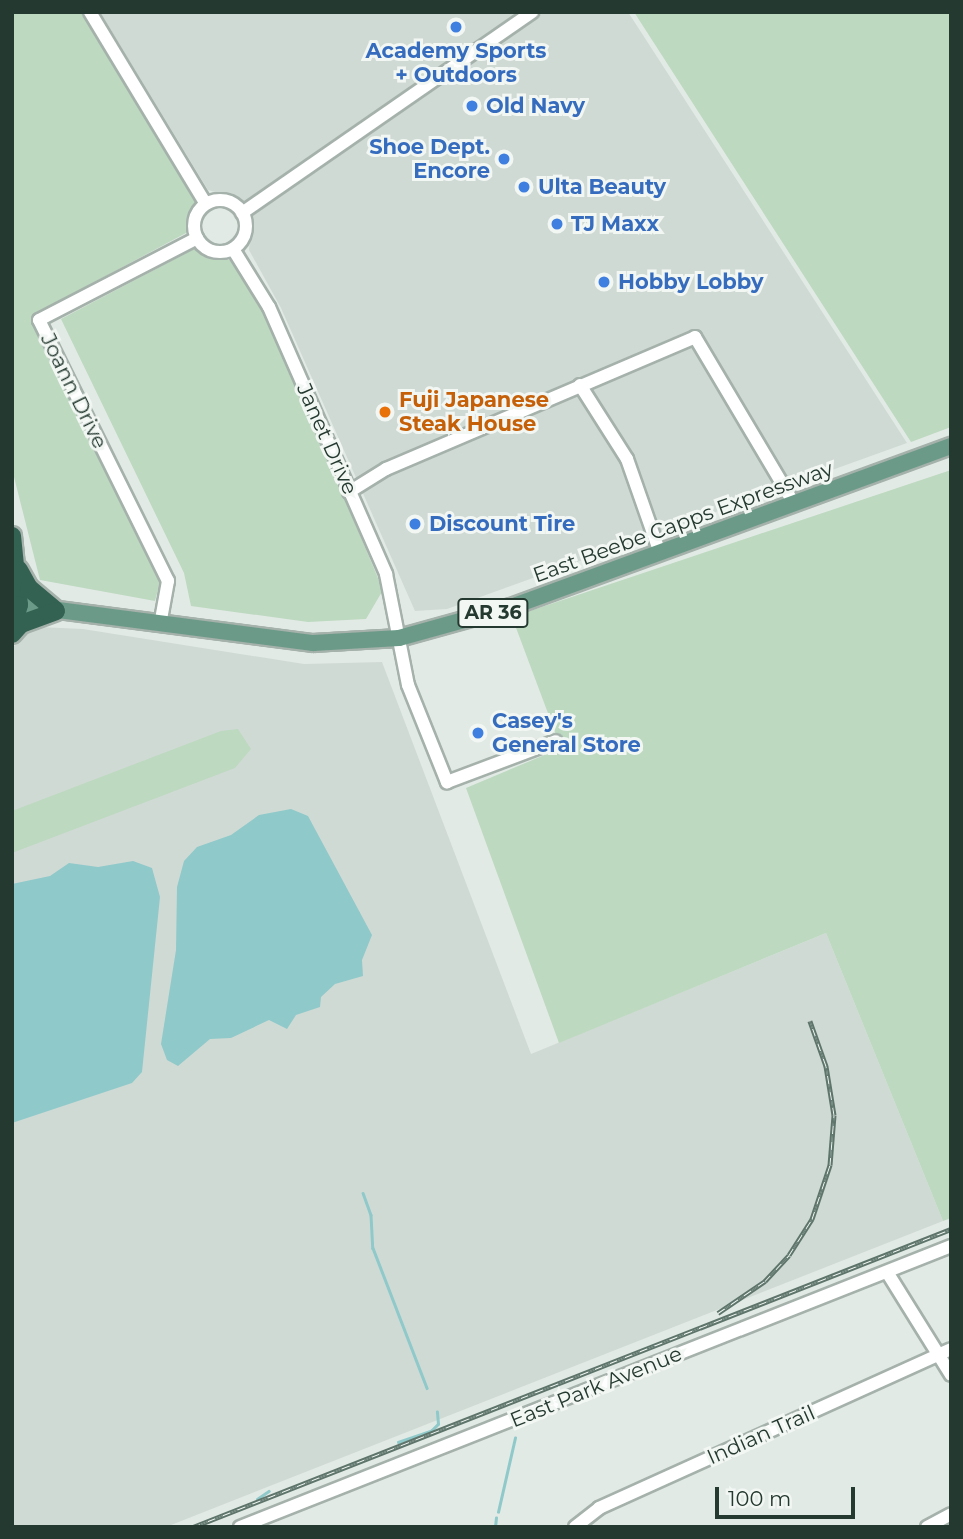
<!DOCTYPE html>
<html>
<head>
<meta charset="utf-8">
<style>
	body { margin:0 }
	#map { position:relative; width:963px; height:1539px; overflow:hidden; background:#e2eae5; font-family:Montserrat,sans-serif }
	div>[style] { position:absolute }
	.built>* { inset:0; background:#d0dad4 }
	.green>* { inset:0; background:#bdd9c0 }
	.water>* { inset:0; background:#8fc9ca }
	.stream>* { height:2.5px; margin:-1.25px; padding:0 1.25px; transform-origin:1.25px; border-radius:1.25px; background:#8fc9ca }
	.roads { filter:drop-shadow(2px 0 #a5b1ab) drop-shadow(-2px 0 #a5b1ab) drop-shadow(0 2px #a5b1ab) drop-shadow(0 -2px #a5b1ab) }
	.minor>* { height:12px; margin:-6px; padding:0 6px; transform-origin:6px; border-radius:6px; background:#fff }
	.minor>.ring { margin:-6px; padding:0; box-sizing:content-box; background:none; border:12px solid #fff; border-radius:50% }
	.major>* { height:16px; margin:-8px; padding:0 8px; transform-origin:8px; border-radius:8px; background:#6b9b88 }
	.highway>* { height:18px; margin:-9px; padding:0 9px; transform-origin:9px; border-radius:9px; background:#336252 }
	.rail>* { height:5px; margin-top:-2.5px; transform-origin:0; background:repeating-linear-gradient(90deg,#f2f7f4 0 8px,#5e756c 0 16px); box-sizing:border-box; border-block:2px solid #5e756c }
	.dots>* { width:19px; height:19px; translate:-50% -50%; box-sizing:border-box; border:4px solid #f2f7f4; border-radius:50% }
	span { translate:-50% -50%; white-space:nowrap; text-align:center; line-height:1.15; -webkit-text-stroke:6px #f2f7f4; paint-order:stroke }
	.shield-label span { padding:2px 5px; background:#f2f7f4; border:2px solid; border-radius:5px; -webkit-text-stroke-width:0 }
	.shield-label { font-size:19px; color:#243930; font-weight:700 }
	.shop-label { font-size:21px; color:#366cbe; font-weight:700 }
	.left { translate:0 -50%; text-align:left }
	.right { translate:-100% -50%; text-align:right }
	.street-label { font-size:21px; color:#243930 }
	.food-label { font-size:21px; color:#c56008; font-weight:700 }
	.frame { position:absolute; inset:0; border:14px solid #243930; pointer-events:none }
	.scale { position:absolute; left:715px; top:1487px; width:140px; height:32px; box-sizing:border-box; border:4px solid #243930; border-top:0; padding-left:9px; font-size:21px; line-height:24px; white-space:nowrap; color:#243930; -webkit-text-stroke:5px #f2f7f4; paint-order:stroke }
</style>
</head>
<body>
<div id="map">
	<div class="built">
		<i style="clip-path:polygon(100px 12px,628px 12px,907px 443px,447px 609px,415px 611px,281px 308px,249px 250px,251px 223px,245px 208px,234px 197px,208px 190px)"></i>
		<i style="clip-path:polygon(39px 627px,83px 629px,304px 664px,382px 662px,531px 1054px,826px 933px,943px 1221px,166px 1527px,12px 1527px,12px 650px,19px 637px)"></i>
	</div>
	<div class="green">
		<i style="clip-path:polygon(12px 12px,83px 12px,198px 203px,186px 233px,31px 316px,161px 578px,155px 601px,40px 580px,12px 469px)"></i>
		<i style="clip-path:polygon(634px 12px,951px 12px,951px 427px,911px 442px)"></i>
		<i style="clip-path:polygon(194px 249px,236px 262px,266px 311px,383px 590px,366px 619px,308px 622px,191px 606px,184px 573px,61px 319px)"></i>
		<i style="clip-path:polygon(951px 470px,951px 1218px,943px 1221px,826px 933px,559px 1043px,466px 788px,561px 748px,512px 617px)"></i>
		<i style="clip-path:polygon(238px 729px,251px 749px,235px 768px,12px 853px,12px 811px,221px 731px)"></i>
	</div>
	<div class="water">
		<i style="clip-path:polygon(291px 809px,308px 816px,372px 935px,362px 960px,363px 976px,335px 984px,321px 997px,320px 1007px,296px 1015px,287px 1029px,269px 1020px,231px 1038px,210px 1039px,178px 1066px,167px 1060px,161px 1044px,176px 950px,177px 887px,184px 861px,197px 847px,231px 835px,259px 815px)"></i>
		<i style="clip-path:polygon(133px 861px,152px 868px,160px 897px,142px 1072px,132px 1083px,12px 1123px,12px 884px,50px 876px,69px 863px,98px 867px)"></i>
	</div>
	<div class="stream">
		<i style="left:363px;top:1193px;width:23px;rotate:70deg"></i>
		<i style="left:371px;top:1215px;width:33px;rotate:87deg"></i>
		<i style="left:373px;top:1248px;width:150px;rotate:68.9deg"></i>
		<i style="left:398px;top:1442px;width:36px;rotate:-19deg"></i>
		<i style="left:432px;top:1430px;width:8px;rotate:-45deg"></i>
		<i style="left:438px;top:1424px;width:12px;rotate:-95deg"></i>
		<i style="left:257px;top:1499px;width:14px;rotate:-34deg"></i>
		<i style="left:498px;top:1512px;width:76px;rotate:-77.1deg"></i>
		<i style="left:495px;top:1527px;width:9px;rotate:-84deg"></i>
	</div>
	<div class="roads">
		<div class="minor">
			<i style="left:90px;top:12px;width:224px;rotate:58.9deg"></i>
			<i class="ring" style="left:194px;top:200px;width:40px;height:40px"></i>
			<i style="left:242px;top:213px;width:353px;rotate:-34.7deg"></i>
			<i style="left:233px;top:249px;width:68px;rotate:58.2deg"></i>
			<i style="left:269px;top:307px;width:292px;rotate:66.3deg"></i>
			<i style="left:386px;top:574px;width:113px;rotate:78.8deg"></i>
			<i style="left:408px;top:685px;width:105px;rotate:68.1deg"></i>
			<i style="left:447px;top:782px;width:116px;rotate:-20.6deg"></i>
			<i style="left:580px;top:385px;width:88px;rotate:57.6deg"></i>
			<i style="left:627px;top:459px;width:100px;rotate:70.7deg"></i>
			<i style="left:349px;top:492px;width:44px;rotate:-31.9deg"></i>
			<i style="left:386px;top:469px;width:336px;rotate:-23.1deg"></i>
			<i style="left:695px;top:337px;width:194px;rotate:59.3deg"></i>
			<i style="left:160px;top:625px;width:45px;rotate:-79.7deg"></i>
			<i style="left:168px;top:581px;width:291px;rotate:-116.3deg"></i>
			<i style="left:39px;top:320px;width:178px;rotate:-27.4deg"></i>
			<i style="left:887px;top:1272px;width:121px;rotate:58.1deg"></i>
			<i style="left:240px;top:1527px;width:765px;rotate:-21.56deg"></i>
			<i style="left:575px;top:1527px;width:31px;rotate:-38deg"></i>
			<i style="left:599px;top:1508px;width:386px;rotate:-24.3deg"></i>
			<i style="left:927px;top:1527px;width:27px;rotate:-28deg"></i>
		</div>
		<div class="major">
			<i style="left:12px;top:604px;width:304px;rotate:7.4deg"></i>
			<i style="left:313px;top:643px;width:86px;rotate:-3.3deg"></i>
			<i style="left:399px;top:638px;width:116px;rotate:-15.5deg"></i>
			<i style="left:511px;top:607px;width:469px;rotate:-20.1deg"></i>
		</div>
		<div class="highway">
			<i style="left:12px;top:536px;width:69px;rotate:84.2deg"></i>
			<i style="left:19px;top:605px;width:24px;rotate:107deg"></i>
			<i style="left:19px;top:570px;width:21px;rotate:61deg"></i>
			<i style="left:29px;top:588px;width:35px;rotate:40deg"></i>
			<i style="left:12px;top:634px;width:13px;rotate:-48deg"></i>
			<i style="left:21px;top:624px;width:37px;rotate:-20deg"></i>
		</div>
	</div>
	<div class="rail">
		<i style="left:718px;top:1313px;width:57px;rotate:-34.2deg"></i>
		<i style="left:765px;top:1281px;width:35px;rotate:-47deg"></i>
		<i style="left:789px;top:1255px;width:43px;rotate:-57.4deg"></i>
		<i style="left:812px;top:1219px;width:57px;rotate:-71.6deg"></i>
		<i style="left:830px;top:1165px;width:50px;rotate:-85.4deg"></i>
		<i style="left:834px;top:1115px;width:50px;rotate:-99.3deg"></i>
		<i style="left:826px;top:1066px;width:48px;rotate:-109.6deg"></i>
		<i style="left:193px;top:1527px;width:814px;rotate:-21.46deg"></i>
	</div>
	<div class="dots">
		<i style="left:456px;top:27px;background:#3f7fe0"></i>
		<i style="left:472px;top:106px;background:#3f7fe0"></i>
		<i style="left:504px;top:159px;background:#3f7fe0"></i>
		<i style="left:524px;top:187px;background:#3f7fe0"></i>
		<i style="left:557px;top:224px;background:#3f7fe0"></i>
		<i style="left:604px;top:282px;background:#3f7fe0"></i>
		<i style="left:385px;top:412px;background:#e8710a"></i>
		<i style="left:415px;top:524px;background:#3f7fe0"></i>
		<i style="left:478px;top:733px;background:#3f7fe0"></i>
	</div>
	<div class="shield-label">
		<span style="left:493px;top:613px">AR 36</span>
	</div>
	<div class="shop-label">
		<span style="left:456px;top:63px">Academy Sports<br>+ Outdoors</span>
		<span class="left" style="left:486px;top:106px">Old Navy</span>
		<span class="right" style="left:490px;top:159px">Shoe Dept.<br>Encore</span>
		<span class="left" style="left:538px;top:187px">Ulta Beauty</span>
		<span class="left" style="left:571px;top:224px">TJ Maxx</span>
		<span class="left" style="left:618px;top:282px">Hobby Lobby</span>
		<span class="left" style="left:429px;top:524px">Discount Tire</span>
		<span class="left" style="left:492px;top:733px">Casey's<br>General Store</span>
	</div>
	<div class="street-label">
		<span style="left:74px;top:391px;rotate:64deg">Joann Drive</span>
		<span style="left:327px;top:439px;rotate:66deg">Janet Drive</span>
		<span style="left:683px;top:522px;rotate:-20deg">East Beebe Capps Expressway</span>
		<span style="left:596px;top:1387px;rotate:-22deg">East Park Avenue</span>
		<span style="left:761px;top:1435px;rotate:-24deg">Indian Trail</span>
	</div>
	<div class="food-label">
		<span class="left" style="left:399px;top:412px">Fuji Japanese<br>Steak House</span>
	</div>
	<div class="frame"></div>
	<div class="scale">100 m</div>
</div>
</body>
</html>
